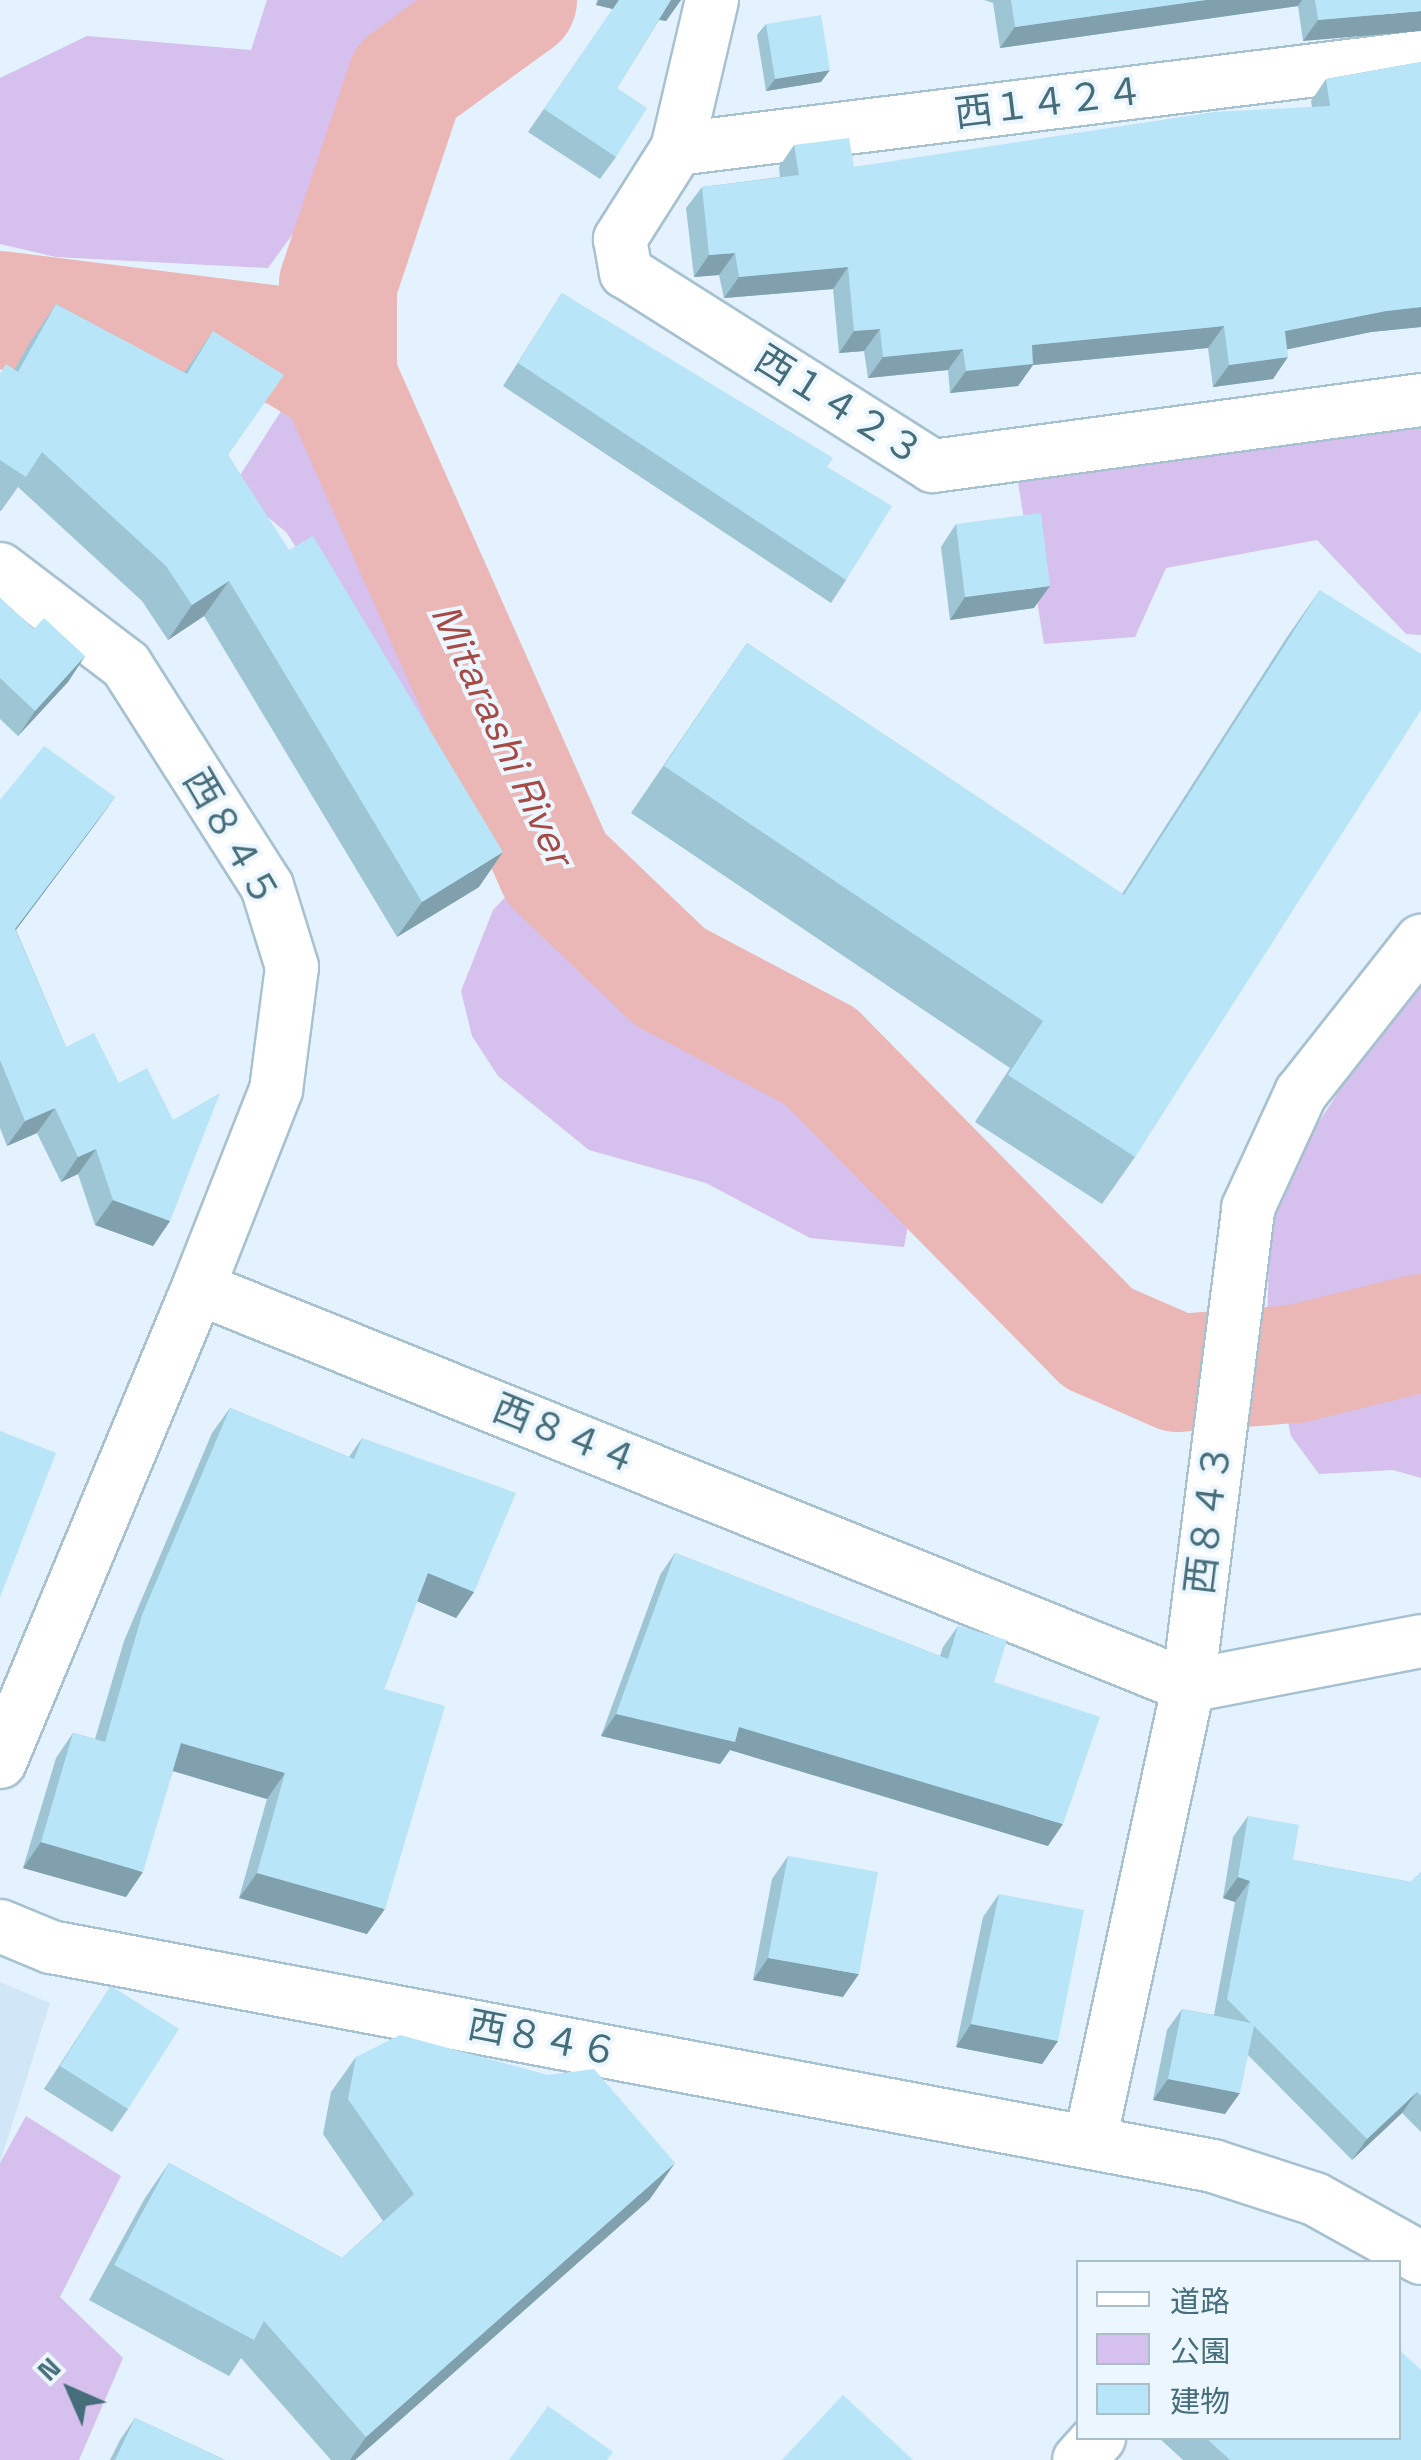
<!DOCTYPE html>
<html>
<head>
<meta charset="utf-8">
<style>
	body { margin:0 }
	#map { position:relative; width:1421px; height:2460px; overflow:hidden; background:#e4f1fe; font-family:"Space Grotesk","Noto Sans JP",sans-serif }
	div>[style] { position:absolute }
	.residential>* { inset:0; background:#d1e7f7 }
	.green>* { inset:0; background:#d6c0ee }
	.river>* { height:118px; margin:-59px; padding:0 59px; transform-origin:59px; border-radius:59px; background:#eab7b6 }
	.roads { filter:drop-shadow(2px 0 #a6c1cf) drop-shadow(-2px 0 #a6c1cf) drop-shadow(0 2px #a6c1cf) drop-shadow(0 -2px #a6c1cf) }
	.minor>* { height:52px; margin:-26px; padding:0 26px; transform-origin:26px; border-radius:26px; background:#fff }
	.wall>* { inset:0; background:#9ec5d4 }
	.shaded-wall>* { inset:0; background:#81a0ad }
	.building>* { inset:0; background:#b8e5f7 }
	span { translate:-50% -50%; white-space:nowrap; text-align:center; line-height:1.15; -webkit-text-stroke:8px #ecf6ff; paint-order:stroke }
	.street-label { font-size:38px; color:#466d7a }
	.water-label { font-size:40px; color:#a64a45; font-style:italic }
	.legend { position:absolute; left:1076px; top:2260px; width:325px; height:180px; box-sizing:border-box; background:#ecf6ff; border:2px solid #aabfca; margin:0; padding:12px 18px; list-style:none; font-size:30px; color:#466d7a }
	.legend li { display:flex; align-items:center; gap:20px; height:50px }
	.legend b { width:50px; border:2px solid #aabfca }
	.north { position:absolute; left:20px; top:2340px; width:100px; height:100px; -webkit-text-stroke:8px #ecf6ff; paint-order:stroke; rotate:315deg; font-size:28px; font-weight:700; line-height:40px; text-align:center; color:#466d7a }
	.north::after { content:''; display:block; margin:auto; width:35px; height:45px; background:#466d7a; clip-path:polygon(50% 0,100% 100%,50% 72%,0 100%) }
</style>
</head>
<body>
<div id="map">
	<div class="residential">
		<i style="clip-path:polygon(0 1982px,50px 2003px,0 2163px)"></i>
	</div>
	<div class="green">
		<i style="clip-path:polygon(267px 0,463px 0,268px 268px,56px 257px,0 244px,0 78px,87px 36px,251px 50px)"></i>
		<i style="clip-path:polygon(300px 381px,348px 433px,565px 928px,679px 1025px,843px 1118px,912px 1203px,904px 1247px,810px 1238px,706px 1183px,589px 1150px,498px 1076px,472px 1036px,461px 991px,493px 910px,515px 887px,286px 532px,232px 488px)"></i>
		<i style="clip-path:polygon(1421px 423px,1421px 635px,1406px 634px,1317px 540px,1166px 568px,1135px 637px,1044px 644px,1018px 482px)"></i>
		<i style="clip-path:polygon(1421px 967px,1421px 1478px,1393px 1470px,1319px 1474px,1291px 1436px,1267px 1323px,1270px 1226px,1291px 1164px)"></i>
		<i style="clip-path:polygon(26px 2116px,121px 2176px,60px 2297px,123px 2358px,79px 2460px,0 2460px,0 2163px)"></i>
	</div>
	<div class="river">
		<i style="left:518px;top:0;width:138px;rotate:144.1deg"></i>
		<i style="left:406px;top:81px;width:214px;rotate:108.5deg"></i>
		<i style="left:338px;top:284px;width:93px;rotate:90deg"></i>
		<i style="left:338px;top:377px;width:537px;rotate:66.06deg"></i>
		<i style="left:556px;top:868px;width:158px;rotate:43.7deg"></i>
		<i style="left:670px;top:977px;width:170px;rotate:27.8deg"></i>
		<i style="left:820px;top:1056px;width:396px;rotate:45.4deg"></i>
		<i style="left:1098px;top:1338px;width:87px;rotate:23.6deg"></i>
		<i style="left:1178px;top:1373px;width:117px;rotate:-4.4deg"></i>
		<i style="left:1295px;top:1364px;width:130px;rotate:-13.8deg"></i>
		<i style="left:0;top:310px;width:288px;rotate:7.2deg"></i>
		<i style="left:286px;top:346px;width:61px;rotate:30.8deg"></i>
	</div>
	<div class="roads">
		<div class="minor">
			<i style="left:712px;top:0;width:153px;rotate:103.2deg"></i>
			<i style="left:677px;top:149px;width:107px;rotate:122.3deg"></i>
			<i style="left:620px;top:239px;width:34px;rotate:80deg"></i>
			<i style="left:626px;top:272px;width:363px;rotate:32.3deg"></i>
			<i style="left:933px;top:466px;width:492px;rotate:-7.7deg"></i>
			<i style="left:677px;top:149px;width:750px;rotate:-7.05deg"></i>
			<i style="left:0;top:569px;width:158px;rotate:37.3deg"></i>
			<i style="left:126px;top:665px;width:262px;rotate:57.5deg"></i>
			<i style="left:267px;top:886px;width:85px;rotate:72.8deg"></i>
			<i style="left:292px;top:967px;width:124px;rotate:97.4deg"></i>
			<i style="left:276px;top:1090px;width:213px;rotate:111.5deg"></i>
			<i style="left:0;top:1762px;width:514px;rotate:-67.33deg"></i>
			<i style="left:198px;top:1288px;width:1067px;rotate:21.9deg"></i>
			<i style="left:1188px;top:1686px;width:237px;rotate:-10.9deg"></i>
			<i style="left:0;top:1926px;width:55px;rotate:22.4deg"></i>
			<i style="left:51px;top:1947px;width:1182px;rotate:10.67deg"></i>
			<i style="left:1213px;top:2166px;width:107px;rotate:17.9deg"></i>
			<i style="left:1315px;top:2199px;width:121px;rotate:29.1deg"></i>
			<i style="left:1090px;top:2141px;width:465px;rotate:-77.8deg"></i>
			<i style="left:1188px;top:1686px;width:482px;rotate:-82.8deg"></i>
			<i style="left:1248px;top:1208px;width:127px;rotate:-65.3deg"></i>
			<i style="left:1301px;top:1093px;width:194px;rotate:-51.7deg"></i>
			<i style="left:1079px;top:2460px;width:30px;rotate:-48deg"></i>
		</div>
	</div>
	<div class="wall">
		<i style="clip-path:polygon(597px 0,681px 0,666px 21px,659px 20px,617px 88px,616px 157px,600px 179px,528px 132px,613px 9px,596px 5px)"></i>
		<i style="clip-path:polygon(984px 0,1421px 0,1303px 41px,1298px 6px,1000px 48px,993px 3px)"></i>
		<i style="clip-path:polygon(766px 24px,821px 82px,766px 91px,757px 35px)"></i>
		<i style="clip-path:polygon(1421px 62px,1421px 327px,1371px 332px,1287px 349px,1273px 379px,1213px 387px,1208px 348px,1033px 365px,1018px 386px,950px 393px,948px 370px,868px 378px,864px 351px,839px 353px,833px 289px,724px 298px,719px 275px,694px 277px,686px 208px,702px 187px,780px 177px,779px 167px,794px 145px,854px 167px,1312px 107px,1311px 101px,1326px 79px)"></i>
		<i style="clip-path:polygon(562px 293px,827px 467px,846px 580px,831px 603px,503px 386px)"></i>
		<i style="clip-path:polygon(56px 304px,184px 373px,213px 331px,228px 455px,479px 887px,397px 937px,204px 616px,168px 640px,142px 601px,18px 487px,1px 511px,0 511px,0 374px,14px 370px,32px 339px)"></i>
		<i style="clip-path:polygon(956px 524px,1034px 608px,950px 620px,941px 547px)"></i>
		<i style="clip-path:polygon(1320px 590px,1135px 1157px,1102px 1204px,975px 1122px,1010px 1068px,631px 813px,747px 643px,1122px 894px,1287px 637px)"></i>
		<i style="clip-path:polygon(0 598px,34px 629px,85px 656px,68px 682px,18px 736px,0 719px)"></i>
		<i style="clip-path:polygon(115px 797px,16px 930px,66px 1047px,170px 1221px,153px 1246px,95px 1225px,78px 1174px,61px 1182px,37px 1133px,7px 1146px,0 1128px,0 800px)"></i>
		<i style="clip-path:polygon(230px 1408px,349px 1457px,362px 1438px,474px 1592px,456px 1618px,417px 1601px,384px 1689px,367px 1934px,239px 1898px,267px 1799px,173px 1771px,126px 1897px,23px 1868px,56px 1758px,73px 1733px,95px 1739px,124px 1641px,212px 1433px)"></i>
		<i style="clip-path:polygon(675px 1553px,940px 1656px,943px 1647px,958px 1626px,1048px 1846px,730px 1750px,720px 1764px,601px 1736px,660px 1575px)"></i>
		<i style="clip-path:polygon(1248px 1816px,1293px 1860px,1411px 1882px,1421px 1872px,1421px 2132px,1402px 2113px,1352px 2160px,1248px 2055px,1225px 2114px,1153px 2100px,1167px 2030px,1182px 2009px,1214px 2015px,1235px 1902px,1223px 1898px,1233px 1837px)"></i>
		<i style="clip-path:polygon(788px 1856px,843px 1997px,753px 1980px,772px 1879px)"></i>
		<i style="clip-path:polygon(999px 1894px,1058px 2041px,1042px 2064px,956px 2047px,983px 1917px)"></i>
		<i style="clip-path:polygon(111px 1986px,128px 2109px,112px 2132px,44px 2089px)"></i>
		<i style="clip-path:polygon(356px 2057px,650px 2199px,355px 2460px,331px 2460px,241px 2358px,229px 2376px,89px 2300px,145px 2198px,169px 2163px,342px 2258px,383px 2221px,323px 2134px,331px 2092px)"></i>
		<i style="clip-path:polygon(135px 2418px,225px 2460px,110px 2460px,120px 2440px)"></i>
		<i style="clip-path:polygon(1159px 2438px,1398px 2438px,1421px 2460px,1183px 2460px)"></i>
	</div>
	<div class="shaded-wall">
		<i style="clip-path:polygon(599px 0,619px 0,613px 9px,596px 5px)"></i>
		<i style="clip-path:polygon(671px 0,681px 0,666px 21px,657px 19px)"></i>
		<i style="clip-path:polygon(1206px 0,1302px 0,1298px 6px,1000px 48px,1015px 27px)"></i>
		<i style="clip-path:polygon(1421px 11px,1421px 31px,1303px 41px,1318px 20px)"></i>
		<i style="clip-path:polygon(830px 70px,821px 82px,766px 91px,775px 79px)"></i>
		<i style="clip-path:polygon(735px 253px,719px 275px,694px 277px,709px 255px)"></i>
		<i style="clip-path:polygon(848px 267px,833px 289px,724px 298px,739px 277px)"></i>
		<i style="clip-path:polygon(1421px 307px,1421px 327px,1371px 332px,1270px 353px,1285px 331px,1386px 311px)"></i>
		<i style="clip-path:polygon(1224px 326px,1208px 348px,1033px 365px,1018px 386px,950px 393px,966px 371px,1032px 345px)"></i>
		<i style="clip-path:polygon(880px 329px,864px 351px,839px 353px,854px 331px)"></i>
		<i style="clip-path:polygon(963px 349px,948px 370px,868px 378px,883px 357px)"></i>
		<i style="clip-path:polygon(1288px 357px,1273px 379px,1213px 387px,1229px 365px)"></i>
		<i style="clip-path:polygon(229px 581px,204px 616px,168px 640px,192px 605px)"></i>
		<i style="clip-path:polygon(1050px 586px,1034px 608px,950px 620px,965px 597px)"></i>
		<i style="clip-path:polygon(85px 656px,68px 682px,18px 736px,35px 711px)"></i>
		<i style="clip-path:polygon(115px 797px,97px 822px,0 951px,15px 929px)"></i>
		<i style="clip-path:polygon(503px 852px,479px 887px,397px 937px,422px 902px)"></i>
		<i style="clip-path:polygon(55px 1108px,37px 1133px,7px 1146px,25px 1121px)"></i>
		<i style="clip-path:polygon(96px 1149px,78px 1174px,61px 1182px,78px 1157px)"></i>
		<i style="clip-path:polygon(113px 1200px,170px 1221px,153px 1246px,95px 1225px)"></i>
		<i style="clip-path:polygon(428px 1573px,474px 1592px,456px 1618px,410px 1598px)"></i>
		<i style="clip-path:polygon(616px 1714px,739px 1727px,1063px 1824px,1048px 1846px,730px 1750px,720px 1764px,601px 1736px)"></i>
		<i style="clip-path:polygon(181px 1743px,285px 1773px,267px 1799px,163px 1768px)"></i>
		<i style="clip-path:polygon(41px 1842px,143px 1872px,126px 1897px,23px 1868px)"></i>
		<i style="clip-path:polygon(257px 1873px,385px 1909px,367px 1934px,239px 1898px)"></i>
		<i style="clip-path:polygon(1238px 1877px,1250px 1881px,1235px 1902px,1223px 1898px)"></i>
		<i style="clip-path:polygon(768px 1958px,859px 1974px,843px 1997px,753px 1980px)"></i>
		<i style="clip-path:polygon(971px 2024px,1058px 2041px,1042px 2064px,956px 2047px)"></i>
		<i style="clip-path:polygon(1168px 2079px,1240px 2093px,1225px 2114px,1153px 2100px)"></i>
		<i style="clip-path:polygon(1417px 2092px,1402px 2113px,1352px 2160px,1367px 2139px)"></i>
		<i style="clip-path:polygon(675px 2163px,650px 2199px,355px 2460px,350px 2460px,366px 2437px)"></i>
	</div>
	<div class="building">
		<i style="clip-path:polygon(619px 0,671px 0,617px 88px,647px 108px,616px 157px,544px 109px)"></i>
		<i style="clip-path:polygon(1011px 0,1206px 0,1015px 27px)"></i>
		<i style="clip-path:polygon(1315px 0,1421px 0,1421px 11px,1318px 20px)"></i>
		<i style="clip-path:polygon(821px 15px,830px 70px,775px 79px,766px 24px)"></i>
		<i style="clip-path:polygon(1421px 62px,1421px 307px,1386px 311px,1285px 331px,1288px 357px,1229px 365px,1224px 326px,1032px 345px,1033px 364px,966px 371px,963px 349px,883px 357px,880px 329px,854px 331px,848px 267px,739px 277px,735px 253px,709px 255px,702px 187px,799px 175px,794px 145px,849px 138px,854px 167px,1214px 112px,1330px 106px,1326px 79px)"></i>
		<i style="clip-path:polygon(562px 293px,833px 458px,827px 467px,892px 506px,846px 580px,518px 363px)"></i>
		<i style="clip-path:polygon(56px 304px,187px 374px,213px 331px,284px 375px,228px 455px,289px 550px,313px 536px,503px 852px,422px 902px,229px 581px,192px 605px,166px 566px,42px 452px,26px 477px,0 460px,0 374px,6px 364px,18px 372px)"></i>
		<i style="clip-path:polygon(1041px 513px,1050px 586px,965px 597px,956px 524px)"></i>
		<i style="clip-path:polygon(1320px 590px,1421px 654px,1421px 710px,1135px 1157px,1008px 1075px,1043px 1021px,664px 766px,747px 643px,1124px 895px)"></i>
		<i style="clip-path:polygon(0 598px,34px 629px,44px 618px,85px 656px,35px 711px,0 678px)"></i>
		<i style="clip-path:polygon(44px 746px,115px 797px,15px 929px,66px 1047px,94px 1033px,119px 1083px,147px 1068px,173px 1120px,220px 1093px,170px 1221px,113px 1200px,96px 1149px,78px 1157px,55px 1108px,25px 1121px,0 1060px,0 800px)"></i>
		<i style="clip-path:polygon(230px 1408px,354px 1459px,362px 1438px,516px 1493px,474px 1592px,428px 1573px,384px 1689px,445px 1706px,385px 1909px,257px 1873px,285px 1773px,181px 1743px,143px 1872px,41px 1842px,73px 1733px,105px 1742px,142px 1615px)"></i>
		<i style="clip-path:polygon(0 1431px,56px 1453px,0 1597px)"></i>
		<i style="clip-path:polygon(675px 1553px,948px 1659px,958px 1626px,1007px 1640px,994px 1682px,1100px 1717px,1063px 1824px,739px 1727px,735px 1742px,616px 1714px)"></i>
		<i style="clip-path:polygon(1248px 1816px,1299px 1825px,1293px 1860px,1411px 1882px,1421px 1872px,1421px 2096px,1417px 2092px,1367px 2139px,1254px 2026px,1240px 2093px,1168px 2079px,1182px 2009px,1251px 2023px,1227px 1999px,1250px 1881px,1238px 1877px)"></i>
		<i style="clip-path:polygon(788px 1856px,878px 1872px,859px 1974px,768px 1958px)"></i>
		<i style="clip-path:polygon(999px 1894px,1084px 1910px,1058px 2041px,971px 2024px)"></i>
		<i style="clip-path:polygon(111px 1986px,179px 2029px,128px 2109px,60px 2066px)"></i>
		<i style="clip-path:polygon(400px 2035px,548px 2075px,594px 2069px,675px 2163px,366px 2437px,264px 2321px,254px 2340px,114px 2265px,169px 2163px,342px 2258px,414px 2194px,348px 2099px,356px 2057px)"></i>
		<i style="clip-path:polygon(1398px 2349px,1421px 2370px,1421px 2460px,1230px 2460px,1206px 2438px,1398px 2438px)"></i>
		<i style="clip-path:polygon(843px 2395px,913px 2460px,782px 2460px)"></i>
		<i style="clip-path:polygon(548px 2406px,613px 2452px,607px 2460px,509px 2460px)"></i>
		<i style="clip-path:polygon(135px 2418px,225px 2460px,115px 2460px)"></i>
	</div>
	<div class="street-label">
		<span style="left:1049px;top:103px;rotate:-7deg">西１４２４</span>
		<span style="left:839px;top:406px;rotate:32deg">西１４２３</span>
		<span style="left:231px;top:838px;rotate:60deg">西８４５</span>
		<span style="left:565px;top:1435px;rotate:22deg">西８４４</span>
		<span style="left:1209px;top:1519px;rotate:-83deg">西８４３</span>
		<span style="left:543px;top:2039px;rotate:11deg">西８４６</span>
	</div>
	<div class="water-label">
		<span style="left:502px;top:735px;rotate:65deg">Mitarashi River</span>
	</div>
	<ul class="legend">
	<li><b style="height:12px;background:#fff"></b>道路</li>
	<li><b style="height:28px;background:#d6c0ee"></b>公園</li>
	<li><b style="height:28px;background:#b8e5f7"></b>建物</li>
	</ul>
	<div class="north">N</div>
</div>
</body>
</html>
